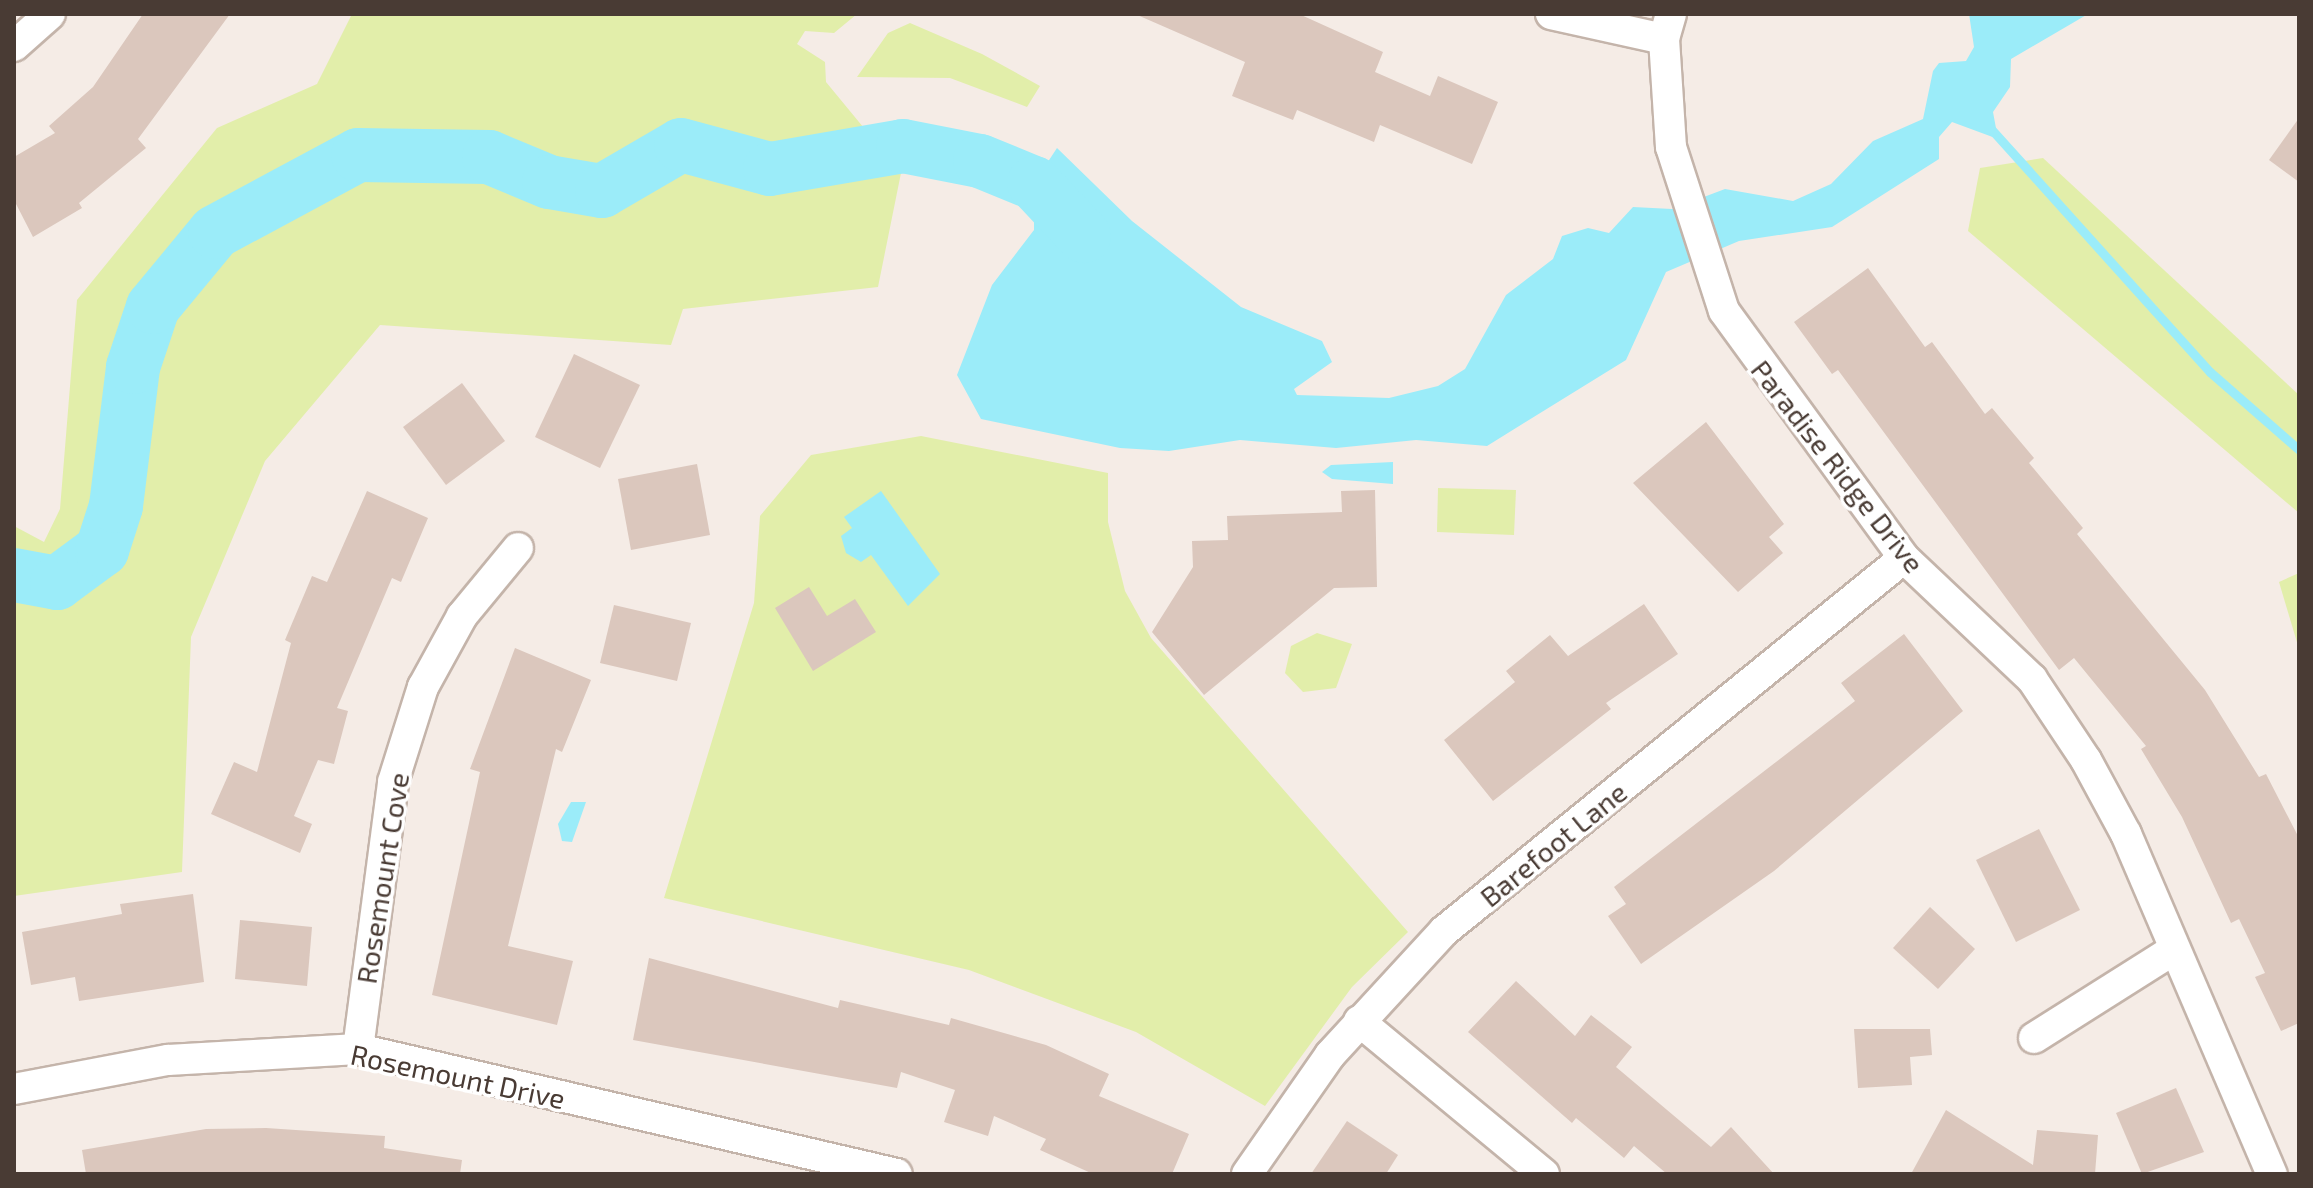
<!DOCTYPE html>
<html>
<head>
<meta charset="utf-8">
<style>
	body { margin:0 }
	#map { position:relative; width:2313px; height:1188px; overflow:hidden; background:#f5ece6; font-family:"Exo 2",sans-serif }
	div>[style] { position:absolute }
	.green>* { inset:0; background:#e2eeaa }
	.water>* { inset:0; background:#9becf9 }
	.stream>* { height:9px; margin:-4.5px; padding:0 4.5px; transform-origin:4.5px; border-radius:4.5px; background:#9becf9 }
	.river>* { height:54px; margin:-27px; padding:0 27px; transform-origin:27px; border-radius:27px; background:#9becf9 }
	.building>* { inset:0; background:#dbc7bd }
	.roads { filter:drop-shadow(2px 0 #c4b4aa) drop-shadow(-2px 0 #c4b4aa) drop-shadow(0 2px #c4b4aa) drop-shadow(0 -2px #c4b4aa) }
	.street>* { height:30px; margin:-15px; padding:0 15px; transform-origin:15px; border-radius:15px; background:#fff }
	span { translate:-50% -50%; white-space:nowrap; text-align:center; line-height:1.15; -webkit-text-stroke:7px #fff; paint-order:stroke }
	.street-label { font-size:28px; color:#493b34 }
	.frame { position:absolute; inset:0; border:16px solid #493b34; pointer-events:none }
</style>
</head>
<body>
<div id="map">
	<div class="green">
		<i style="clip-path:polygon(352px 14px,857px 14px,834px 33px,805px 31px,797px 44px,825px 62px,826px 82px,901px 173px,878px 287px,683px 309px,671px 345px,380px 325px,265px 461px,191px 637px,182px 872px,14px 896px,14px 526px,44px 542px,60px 509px,77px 300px,217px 128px,317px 84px)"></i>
		<i style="clip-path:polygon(910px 23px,982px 54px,1040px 86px,1027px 107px,950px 78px,857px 77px,888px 33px)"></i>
		<i style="clip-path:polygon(2043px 158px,2299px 395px,2299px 513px,1968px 231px,1980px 168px)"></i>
		<i style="clip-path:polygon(921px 436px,1108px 473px,1108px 522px,1125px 591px,1151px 638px,1408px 932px,1352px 987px,1265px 1106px,1136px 1032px,969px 970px,664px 898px,754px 603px,760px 516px,811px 455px)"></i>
		<i style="clip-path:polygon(1438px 488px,1516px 490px,1514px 535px,1437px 532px)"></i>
		<i style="clip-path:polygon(2299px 573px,2299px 649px,2279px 582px)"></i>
		<i style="clip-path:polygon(1317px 633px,1352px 644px,1336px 688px,1303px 692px,1285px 673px,1291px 646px)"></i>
	</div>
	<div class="water">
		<i style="clip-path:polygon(1969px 14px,2088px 14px,2011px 59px,2010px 87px,1993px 112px,1998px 139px,1952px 122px,1939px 137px,1939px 159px,1832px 227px,1739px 241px,1666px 272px,1626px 360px,1487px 446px,1416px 440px,1336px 448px,1240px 440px,1169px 451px,1120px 448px,981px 419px,957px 375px,992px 285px,1034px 230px,1034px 183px,1057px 148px,1132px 221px,1241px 307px,1322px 341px,1332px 362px,1294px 389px,1297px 395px,1389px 398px,1438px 386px,1465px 369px,1506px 295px,1553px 259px,1562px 236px,1588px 228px,1609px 233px,1633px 207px,1672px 209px,1725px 189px,1793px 201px,1831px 184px,1873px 141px,1923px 119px,1933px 71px,1939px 63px,1966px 61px,1974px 47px)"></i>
		<i style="clip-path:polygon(1393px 462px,1393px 484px,1332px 479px,1322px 472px,1331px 465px)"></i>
		<i style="clip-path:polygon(881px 491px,940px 574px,908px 606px,871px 555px,861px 562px,846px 553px,841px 536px,852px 528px,844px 517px)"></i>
		<i style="clip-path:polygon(571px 802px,586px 802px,572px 842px,562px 841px,558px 824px)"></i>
	</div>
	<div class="stream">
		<i style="left:1992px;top:130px;width:326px;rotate:48deg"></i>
		<i style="left:2210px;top:372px;width:118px;rotate:41.2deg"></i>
	</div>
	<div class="river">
		<i style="left:14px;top:575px;width:44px;rotate:10.5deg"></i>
		<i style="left:57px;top:583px;width:56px;rotate:-36.3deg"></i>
		<i style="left:102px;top:550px;width:46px;rotate:-72.3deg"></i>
		<i style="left:116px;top:506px;width:140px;rotate:-83deg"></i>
		<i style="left:133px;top:367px;width:63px;rotate:-71.6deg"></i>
		<i style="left:153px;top:307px;width:97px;rotate:-50.4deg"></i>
		<i style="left:215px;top:232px;width:162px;rotate:-28.3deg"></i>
		<i style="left:358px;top:155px;width:131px;rotate:0.9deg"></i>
		<i style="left:489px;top:157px;width:65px;rotate:22.6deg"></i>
		<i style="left:549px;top:182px;width:54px;rotate:9.6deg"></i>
		<i style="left:602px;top:191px;width:91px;rotate:-30.2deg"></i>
		<i style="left:681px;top:145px;width:92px;rotate:15.1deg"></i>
		<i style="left:770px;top:169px;width:135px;rotate:-9.8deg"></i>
		<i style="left:903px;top:146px;width:78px;rotate:11deg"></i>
		<i style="left:980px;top:161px;width:58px;rotate:22.2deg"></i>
		<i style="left:1034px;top:183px;width:73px;rotate:46.7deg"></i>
	</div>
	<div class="building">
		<i style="clip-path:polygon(143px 14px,230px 14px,138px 139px,146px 148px,79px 203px,82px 208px,33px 237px,14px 200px,14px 157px,55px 133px,49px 126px,93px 87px)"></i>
		<i style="clip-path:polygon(1135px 14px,1299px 14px,1383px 52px,1375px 72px,1430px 96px,1438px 76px,1498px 102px,1472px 164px,1380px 125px,1374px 142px,1297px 110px,1293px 120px,1232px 96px,1245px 62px)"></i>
		<i style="clip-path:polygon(2299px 118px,2299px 182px,2269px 160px)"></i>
		<i style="clip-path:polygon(1868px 268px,1925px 347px,1932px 342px,1985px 414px,1992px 408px,2034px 458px,2029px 463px,2083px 528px,2077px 534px,2205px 690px,2259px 777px,2266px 774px,2299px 838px,2299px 1023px,2281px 1031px,2255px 977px,2265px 973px,2239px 919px,2231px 923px,2182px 817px,2141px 749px,2146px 746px,2074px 658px,2059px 670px,1838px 370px,1832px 374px,1794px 322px)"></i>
		<i style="clip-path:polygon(574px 354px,640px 385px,600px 468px,535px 437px)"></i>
		<i style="clip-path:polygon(462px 383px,505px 441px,446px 485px,403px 427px)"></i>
		<i style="clip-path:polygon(1706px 422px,1784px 524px,1769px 537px,1783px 553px,1738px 592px,1633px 483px)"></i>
		<i style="clip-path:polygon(697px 464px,710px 535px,631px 550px,618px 479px)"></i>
		<i style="clip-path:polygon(1375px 490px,1377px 587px,1334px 588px,1204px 695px,1152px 632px,1193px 567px,1192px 541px,1228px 540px,1227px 516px,1342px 512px,1341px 491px)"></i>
		<i style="clip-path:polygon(367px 491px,428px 518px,401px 582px,392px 578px,337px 708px,348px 711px,334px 764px,318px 760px,294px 816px,312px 824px,300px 853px,211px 814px,234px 762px,257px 772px,291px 643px,285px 640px,312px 576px,327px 582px)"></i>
		<i style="clip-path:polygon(809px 587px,827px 616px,855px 599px,876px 632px,813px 671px,775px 608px)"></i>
		<i style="clip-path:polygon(1644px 604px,1678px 654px,1606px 703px,1611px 709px,1493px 801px,1444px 740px,1515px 682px,1506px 671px,1550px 635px,1568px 656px)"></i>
		<i style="clip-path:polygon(614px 605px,691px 623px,677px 681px,600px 663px)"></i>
		<i style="clip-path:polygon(1904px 634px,1963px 711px,1774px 871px,1641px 964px,1608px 916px,1626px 904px,1614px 887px,1855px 701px,1841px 683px)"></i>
		<i style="clip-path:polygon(515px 648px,591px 680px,562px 752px,556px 749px,508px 946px,573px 961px,557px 1025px,432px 995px,480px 772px,470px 769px)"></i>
		<i style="clip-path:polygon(2039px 829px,2080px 910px,2016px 942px,1976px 860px)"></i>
		<i style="clip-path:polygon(193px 894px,204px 982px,79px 1001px,75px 977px,31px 985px,22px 932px,122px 914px,120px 904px)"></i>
		<i style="clip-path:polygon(1930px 907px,1975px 949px,1938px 989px,1893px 948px)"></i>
		<i style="clip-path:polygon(240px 920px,312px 927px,307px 986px,235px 979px)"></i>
		<i style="clip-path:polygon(649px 958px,838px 1008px,840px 1000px,949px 1025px,951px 1018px,1046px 1045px,1109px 1074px,1099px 1096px,1189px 1134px,1172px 1174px,1093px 1174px,1040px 1150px,1046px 1139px,994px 1116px,988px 1136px,944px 1122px,955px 1090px,901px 1072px,897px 1088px,633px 1040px)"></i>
		<i style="clip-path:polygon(1516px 981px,1575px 1036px,1591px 1015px,1632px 1047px,1616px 1067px,1711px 1147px,1731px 1127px,1774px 1174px,1667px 1174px,1634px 1146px,1624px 1158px,1576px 1118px,1572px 1123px,1468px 1032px)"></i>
		<i style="clip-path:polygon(1854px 1029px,1930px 1029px,1932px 1055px,1910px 1057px,1912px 1085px,1858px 1088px)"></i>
		<i style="clip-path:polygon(2176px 1088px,2204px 1152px,2142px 1174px,2116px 1113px)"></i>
		<i style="clip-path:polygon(1946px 1110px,2033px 1165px,2037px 1130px,2098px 1135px,2095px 1174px,1911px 1174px)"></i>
		<i style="clip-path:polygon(1347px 1121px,1398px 1155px,1386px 1174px,1311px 1174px)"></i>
		<i style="clip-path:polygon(266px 1128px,385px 1136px,384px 1148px,462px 1160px,460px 1174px,86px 1174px,82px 1150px,206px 1129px)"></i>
	</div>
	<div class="roads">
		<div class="street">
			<i style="left:1551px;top:14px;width:116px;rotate:12.5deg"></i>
			<i style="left:1671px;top:14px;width:26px;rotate:106deg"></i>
			<i style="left:1664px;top:39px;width:108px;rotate:86.3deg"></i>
			<i style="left:1671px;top:147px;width:172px;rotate:72.1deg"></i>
			<i style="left:1724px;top:311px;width:306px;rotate:53.9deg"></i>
			<i style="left:1904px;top:558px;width:176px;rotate:43.4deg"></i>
			<i style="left:2032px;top:679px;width:97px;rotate:56.3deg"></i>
			<i style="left:2086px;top:760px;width:84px;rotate:61.6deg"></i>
			<i style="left:2126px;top:834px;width:370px;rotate:66.8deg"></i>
			<i style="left:14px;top:46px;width:48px;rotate:-41.6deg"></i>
			<i style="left:1359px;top:1021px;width:240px;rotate:39.6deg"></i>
			<i style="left:2034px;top:1038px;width:165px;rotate:-32.3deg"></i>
			<i style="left:358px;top:1049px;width:269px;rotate:-82.5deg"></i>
			<i style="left:393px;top:782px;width:100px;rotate:-72.5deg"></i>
			<i style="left:423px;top:687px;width:81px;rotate:-61.2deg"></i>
			<i style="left:462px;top:616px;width:88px;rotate:-50.5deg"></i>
			<i style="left:14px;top:1089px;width:157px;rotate:-10.7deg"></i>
			<i style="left:168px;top:1060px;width:190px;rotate:-3.3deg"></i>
			<i style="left:358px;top:1049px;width:553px;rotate:13.06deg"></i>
			<i style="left:1247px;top:1174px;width:145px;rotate:-55.1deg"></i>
			<i style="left:1330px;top:1055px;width:168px;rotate:-47.4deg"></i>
			<i style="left:1444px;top:931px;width:592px;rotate:-39.04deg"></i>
		</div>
	</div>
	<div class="street-label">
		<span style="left:1838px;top:466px;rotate:52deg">Paradise Ridge Drive</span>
		<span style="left:1553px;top:844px;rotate:-39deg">Barefoot Lane</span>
		<span style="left:382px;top:878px;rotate:-81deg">Rosemount Cove</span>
		<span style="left:458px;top:1076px;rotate:12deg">Rosemount Drive</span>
	</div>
	<div class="frame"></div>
</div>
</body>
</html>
